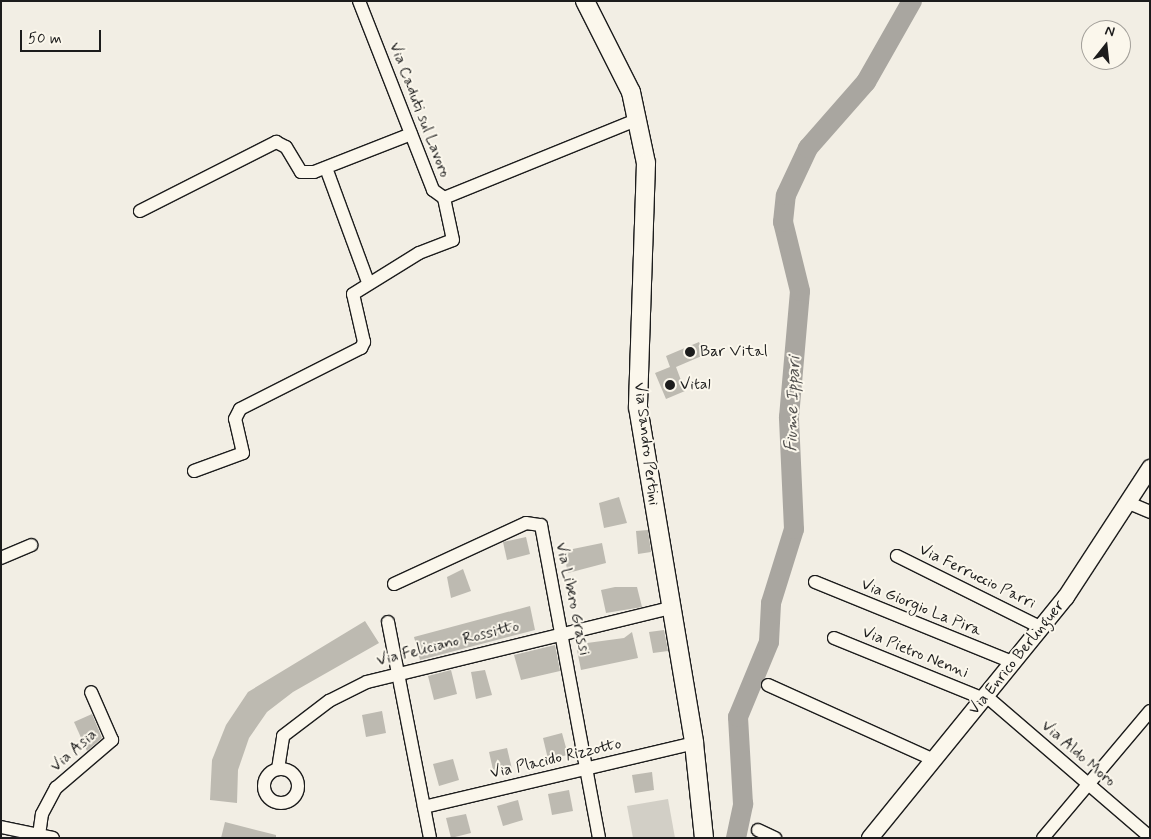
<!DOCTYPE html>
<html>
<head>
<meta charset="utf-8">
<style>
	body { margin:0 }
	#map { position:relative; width:1151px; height:839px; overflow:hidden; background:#f2eee4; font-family:Mynerve,sans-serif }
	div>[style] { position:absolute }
	.green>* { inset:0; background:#d2cfc6 }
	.river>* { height:20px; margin:-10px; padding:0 10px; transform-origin:10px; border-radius:10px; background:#a9a6a0 }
	.building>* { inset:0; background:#bdbab1 }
	.roads { filter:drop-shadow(1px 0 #1c1c1c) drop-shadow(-1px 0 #1c1c1c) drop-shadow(0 1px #1c1c1c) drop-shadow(0 -1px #1c1c1c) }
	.minor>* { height:12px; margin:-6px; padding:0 6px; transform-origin:6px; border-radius:6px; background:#fbf7ec }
	.minor>.ring { margin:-6px; padding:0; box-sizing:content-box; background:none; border:12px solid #fbf7ec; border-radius:50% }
	.tertiary>* { height:16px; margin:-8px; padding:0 8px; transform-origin:8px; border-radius:8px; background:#fbf7ec }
	.secondary>* { height:18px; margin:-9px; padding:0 9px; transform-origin:9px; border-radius:9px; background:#fbf7ec }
	.dots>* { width:14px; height:14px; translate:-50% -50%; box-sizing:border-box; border:2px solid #fbf7ec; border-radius:50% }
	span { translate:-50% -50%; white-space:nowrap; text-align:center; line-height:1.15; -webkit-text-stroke:4px #fbf7ec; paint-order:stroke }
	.street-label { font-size:16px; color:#1c1c1c }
	.poi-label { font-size:16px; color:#1c1c1c }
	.left { translate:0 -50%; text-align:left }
	.water-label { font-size:18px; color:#545351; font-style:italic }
	.frame { position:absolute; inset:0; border:2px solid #1c1c1c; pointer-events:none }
	.north { position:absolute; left:1081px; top:20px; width:50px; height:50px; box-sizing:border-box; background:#fbf7ec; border:1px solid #a29f99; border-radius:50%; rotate:16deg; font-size:14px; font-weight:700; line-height:20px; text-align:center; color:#1c1c1c }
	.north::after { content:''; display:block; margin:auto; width:18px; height:22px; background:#1c1c1c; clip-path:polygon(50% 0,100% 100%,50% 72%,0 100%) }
	.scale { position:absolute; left:20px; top:30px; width:81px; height:22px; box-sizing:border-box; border:2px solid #1c1c1c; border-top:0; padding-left:6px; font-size:15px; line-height:18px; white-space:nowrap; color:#1c1c1c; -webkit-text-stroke:4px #fbf7ec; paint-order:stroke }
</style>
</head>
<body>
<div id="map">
	<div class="green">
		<i style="clip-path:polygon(668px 799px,675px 838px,633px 838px,627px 806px)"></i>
	</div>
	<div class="river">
		<i style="left:736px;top:838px;width:35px;rotate:-78deg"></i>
		<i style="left:743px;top:804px;width:87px;rotate:-93.3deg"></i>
		<i style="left:738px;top:717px;width:81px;rotate:-67.5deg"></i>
		<i style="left:769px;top:642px;width:39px;rotate:-87deg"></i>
		<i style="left:771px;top:603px;width:77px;rotate:-72.7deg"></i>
		<i style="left:794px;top:529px;width:112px;rotate:-92.6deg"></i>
		<i style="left:789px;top:417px;width:126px;rotate:-85deg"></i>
		<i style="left:800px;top:291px;width:71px;rotate:-103.8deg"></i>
		<i style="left:783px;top:222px;width:27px;rotate:-84deg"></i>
		<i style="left:786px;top:195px;width:52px;rotate:-64.9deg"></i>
		<i style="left:808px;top:148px;width:88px;rotate:-48.7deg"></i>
		<i style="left:866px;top:82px;width:93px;rotate:-60.4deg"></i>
	</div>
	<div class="building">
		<i style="clip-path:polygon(699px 342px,704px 355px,676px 367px,685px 391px,666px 399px,655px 373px,670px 367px,666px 356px)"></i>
		<i style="clip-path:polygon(619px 497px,627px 523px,604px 528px,599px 503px)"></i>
		<i style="clip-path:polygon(648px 530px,651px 552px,638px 554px,636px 531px)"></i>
		<i style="clip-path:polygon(526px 537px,530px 554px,507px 560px,503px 542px)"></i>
		<i style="clip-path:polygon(602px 543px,606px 563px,568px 573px,563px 551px)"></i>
		<i style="clip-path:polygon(463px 569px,471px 591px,451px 598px,447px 577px)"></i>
		<i style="clip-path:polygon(615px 587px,637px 587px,642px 607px,606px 613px,601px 590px)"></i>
		<i style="clip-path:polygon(530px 606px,535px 630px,420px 660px,414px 637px)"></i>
		<i style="clip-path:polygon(365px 621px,379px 643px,293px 692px,267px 712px,249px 738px,238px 770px,237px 803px,210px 800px,212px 760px,226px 725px,248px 692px)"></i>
		<i style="clip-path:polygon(664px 630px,668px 651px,653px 653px,649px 632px)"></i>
		<i style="clip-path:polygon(632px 632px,638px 658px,581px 670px,577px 650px,589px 649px,587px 643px,624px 638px)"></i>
		<i style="clip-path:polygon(555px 645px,560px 671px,521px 680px,514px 655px)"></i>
		<i style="clip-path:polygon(451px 670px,457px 694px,434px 700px,428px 676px)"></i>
		<i style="clip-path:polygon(485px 670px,492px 695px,476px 699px,471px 672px)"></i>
		<i style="clip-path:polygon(382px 711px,386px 733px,366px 737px,362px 715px)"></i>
		<i style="clip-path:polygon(92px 714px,102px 738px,87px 751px,74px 722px)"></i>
		<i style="clip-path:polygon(562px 733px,568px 755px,548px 759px,543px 738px)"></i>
		<i style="clip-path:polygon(507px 748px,512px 769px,494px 774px,489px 752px)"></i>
		<i style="clip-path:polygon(453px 759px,459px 780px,439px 786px,433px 764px)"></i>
		<i style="clip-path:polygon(652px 772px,654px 790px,635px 793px,632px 775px)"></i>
		<i style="clip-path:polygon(569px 790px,573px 811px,552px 815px,548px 794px)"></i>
		<i style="clip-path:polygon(518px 800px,523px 820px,503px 826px,497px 806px)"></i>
		<i style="clip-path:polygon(466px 814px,471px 833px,451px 838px,446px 818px)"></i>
		<i style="clip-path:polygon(225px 822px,276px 835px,276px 838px,221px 838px)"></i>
	</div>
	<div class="roads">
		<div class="minor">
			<i style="left:359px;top:1px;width:203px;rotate:68.6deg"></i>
			<i style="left:433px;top:190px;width:14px;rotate:36deg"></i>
			<i style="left:444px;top:198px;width:210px;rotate:-22.1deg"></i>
			<i style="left:326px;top:168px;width:121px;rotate:69.8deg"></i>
			<i style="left:140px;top:211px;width:153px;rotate:-26.9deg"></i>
			<i style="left:276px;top:142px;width:11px;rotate:27deg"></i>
			<i style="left:286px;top:147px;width:29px;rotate:59deg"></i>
			<i style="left:301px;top:172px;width:13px"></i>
			<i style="left:314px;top:172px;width:104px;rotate:-21.4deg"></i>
			<i style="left:194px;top:471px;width:52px;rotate:-20.2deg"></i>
			<i style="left:243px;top:453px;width:35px;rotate:-103deg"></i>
			<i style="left:235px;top:419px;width:11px;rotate:-63deg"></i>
			<i style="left:240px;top:409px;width:136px;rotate:-26.8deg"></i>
			<i style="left:361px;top:348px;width:7px;rotate:-63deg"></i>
			<i style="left:364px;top:342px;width:49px;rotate:-102.9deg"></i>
			<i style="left:353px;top:294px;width:78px;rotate:-31.8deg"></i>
			<i style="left:419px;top:253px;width:36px;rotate:-21deg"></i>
			<i style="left:453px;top:240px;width:43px;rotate:-102.1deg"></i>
			<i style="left:1129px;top:503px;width:23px;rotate:23deg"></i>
			<i style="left:897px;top:556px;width:162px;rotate:26.4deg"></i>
			<i style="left:1px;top:558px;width:33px;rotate:-23deg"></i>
			<i style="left:815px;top:582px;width:215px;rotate:22.1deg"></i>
			<i style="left:394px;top:584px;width:145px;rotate:-24.8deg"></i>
			<i style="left:526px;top:523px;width:15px;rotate:8deg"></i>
			<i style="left:541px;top:525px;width:318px;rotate:79.5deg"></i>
			<i style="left:388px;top:622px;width:220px;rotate:79deg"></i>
			<i style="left:834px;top:638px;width:162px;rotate:22.1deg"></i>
			<i style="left:768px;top:685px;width:182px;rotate:24.3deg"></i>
			<i style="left:986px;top:696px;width:215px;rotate:40.7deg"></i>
			<i style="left:278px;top:769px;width:33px;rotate:-81deg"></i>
			<i style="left:283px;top:736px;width:58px;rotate:-37.3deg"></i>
			<i style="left:329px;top:701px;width:42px;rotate:-26.6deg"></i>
			<i style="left:367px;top:682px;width:313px;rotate:-13.7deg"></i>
			<i class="ring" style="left:264px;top:769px;width:22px;height:22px"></i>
			<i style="left:424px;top:807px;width:277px;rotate:-13.3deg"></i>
			<i style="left:1px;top:827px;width:53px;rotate:11.9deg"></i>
			<i style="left:758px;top:830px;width:19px;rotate:25deg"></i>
			<i style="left:39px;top:835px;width:21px;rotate:-82deg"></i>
			<i style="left:42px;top:814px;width:30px;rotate:-62deg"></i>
			<i style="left:56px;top:788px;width:74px;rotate:-40.6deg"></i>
			<i style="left:112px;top:740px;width:52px;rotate:-113.6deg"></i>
			<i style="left:1043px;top:838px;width:166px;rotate:-49.9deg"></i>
		</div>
		<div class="tertiary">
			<i style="left:870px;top:838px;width:311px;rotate:-50.9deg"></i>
			<i style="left:1066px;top:597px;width:154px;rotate:-56.9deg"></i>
		</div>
		<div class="secondary">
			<i style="left:585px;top:1px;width:102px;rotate:63.2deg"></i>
			<i style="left:631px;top:92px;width:73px;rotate:78.1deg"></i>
			<i style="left:646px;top:163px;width:244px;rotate:91.9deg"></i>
			<i style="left:638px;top:407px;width:341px;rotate:80.5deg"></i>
			<i style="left:694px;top:743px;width:96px;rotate:84deg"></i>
		</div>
	</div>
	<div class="dots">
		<i style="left:690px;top:352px;background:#1c1c1c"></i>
		<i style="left:670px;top:385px;background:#1c1c1c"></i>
	</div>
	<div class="street-label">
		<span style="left:419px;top:110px;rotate:69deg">Via Caduti sul Lavoro</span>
		<span style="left:646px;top:444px;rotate:83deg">Via Sandro Pertini</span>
		<span style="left:977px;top:577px;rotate:26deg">Via Ferruccio Parri</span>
		<span style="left:572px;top:599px;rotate:78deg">Via Libero Grassi</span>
		<span style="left:921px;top:608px;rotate:22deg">Via Giorgio La Pira</span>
		<span style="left:448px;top:644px;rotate:-14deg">Via Feliciano Rossitto</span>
		<span style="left:915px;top:653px;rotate:22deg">Via Pietro Nenni</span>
		<span style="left:1017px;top:658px;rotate:-51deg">Via Enrico Berlinguer</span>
		<span style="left:74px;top:751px;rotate:-41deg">Via Asia</span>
		<span style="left:1078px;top:754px;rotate:41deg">Via Aldo Moro</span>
		<span style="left:556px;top:759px;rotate:-13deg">Via Placido Rizzotto</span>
	</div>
	<div class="poi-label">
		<span class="left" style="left:700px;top:352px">Bar Vital</span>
		<span class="left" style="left:680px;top:385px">Vital</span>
	</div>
	<div class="water-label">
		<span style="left:793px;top:404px;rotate:-88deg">Fiume Ippari</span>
	</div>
	<div class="frame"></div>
	<div class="north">N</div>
	<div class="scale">50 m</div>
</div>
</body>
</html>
